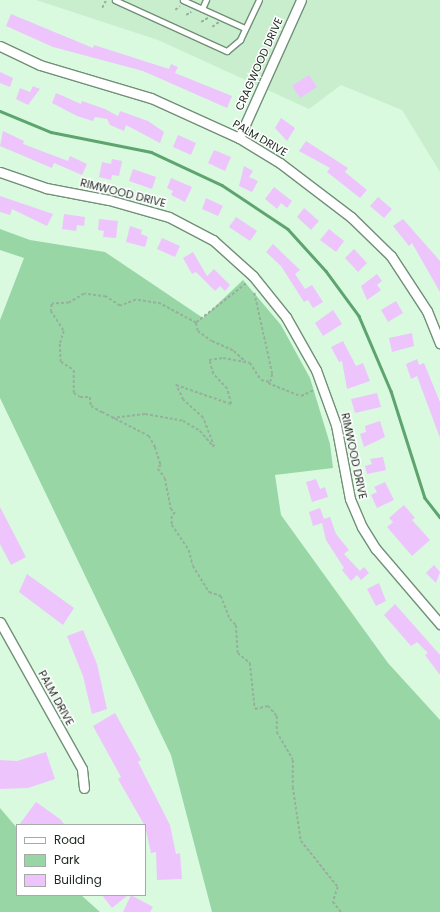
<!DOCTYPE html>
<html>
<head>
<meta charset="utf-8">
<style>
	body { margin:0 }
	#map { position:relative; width:440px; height:912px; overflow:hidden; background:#d9fadf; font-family:Poppins,sans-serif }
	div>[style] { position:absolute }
	.built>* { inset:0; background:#c8eece }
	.green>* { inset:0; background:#98d7a5 }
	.stream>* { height:2.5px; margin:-1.25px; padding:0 1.25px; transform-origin:1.25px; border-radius:1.25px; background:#5ea46e }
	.building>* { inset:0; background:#edc5fc }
	.path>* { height:1.5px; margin-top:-0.75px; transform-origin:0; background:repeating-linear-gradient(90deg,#96b09b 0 3px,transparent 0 5px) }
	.roads { filter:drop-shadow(1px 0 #728f77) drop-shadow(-1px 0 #728f77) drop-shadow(0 1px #728f77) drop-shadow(0 -1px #728f77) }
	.service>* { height:4.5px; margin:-2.25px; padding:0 2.25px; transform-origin:2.25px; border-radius:2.25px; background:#fff }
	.minor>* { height:9px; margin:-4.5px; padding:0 4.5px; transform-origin:4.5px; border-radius:4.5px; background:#fff }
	span { translate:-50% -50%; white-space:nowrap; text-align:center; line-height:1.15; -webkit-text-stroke:3px #fff; paint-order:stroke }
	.street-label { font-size:11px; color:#202c22 }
	.legend { position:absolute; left:16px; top:824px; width:130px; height:72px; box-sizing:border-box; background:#fff; border:1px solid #a6aba7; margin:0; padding:5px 7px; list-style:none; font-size:12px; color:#202c22 }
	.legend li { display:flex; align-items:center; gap:8px; height:20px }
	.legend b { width:20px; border:1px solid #a6aba7 }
</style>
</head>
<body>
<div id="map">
	<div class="built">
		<i style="clip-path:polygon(36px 0,440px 0,440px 172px,402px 110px,341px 85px,309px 109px,158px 40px)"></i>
	</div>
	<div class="green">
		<i style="clip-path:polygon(0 229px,30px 240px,105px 252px,203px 318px,243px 280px,281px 325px,310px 378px,330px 444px,333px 468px,275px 475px,281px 515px,388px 663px,440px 720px,440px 912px,212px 912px,171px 755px,0 398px,0 320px,24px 258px,0 250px)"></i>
		<i style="clip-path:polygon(0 808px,17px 828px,17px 895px,81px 895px,100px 912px,0 912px)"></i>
	</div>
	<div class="stream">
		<i style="left:0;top:111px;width:55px;rotate:22.4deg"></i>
		<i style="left:51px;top:132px;width:102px;rotate:11.3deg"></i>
		<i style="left:151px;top:152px;width:78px;rotate:24.9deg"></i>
		<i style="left:222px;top:185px;width:79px;rotate:33.7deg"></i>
		<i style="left:288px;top:229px;width:57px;rotate:47.9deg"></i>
		<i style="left:326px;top:271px;width:56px;rotate:53.7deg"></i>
		<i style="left:359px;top:316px;width:82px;rotate:66.9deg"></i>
		<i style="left:391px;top:391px;width:112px;rotate:72.4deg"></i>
		<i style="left:425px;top:498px;width:24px;rotate:52deg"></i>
	</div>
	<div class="building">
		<i style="clip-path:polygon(11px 14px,93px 48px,94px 45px,169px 69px,171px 64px,178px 67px,175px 73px,232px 96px,227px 108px,143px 71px,53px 47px,6px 26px)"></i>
		<i style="clip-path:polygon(0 72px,13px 78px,10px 87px,0 83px)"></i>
		<i style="clip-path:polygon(309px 75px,317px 87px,300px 98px,292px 86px)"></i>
		<i style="clip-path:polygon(33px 86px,40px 89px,28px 105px,16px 99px,20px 88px,30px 92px)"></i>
		<i style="clip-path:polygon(56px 93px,81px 104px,82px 101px,105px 109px,118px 116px,120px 111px,148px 121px,164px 132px,160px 143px,126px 125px,124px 131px,110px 125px,107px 119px,95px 117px,93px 121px,77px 116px,52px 103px)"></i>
		<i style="clip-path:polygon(281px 118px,295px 128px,287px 141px,275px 128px)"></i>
		<i style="clip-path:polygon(3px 131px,24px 141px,23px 144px,68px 161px,70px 156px,87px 164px,82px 175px,54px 163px,52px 168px,0 146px)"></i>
		<i style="clip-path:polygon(178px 135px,196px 143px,191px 155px,173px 147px)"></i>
		<i style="clip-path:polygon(306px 141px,348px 168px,345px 172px,367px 190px,360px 198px,327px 172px,330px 168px,299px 151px)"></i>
		<i style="clip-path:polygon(214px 150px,231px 157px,225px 171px,208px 163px)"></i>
		<i style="clip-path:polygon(112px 159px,122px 161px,119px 176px,112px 175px,111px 180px,99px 177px,102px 162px,111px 164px)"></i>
		<i style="clip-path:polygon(244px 166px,253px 171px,249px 177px,258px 181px,252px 192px,239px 186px)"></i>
		<i style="clip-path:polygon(133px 169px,156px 177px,152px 189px,129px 181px)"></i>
		<i style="clip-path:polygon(171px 178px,192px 187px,185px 202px,171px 195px,173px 191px,167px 188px)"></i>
		<i style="clip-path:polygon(274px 187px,292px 201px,287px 208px,281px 203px,277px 209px,265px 199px)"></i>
		<i style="clip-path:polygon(0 196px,53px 214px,47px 226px,12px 209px,10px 215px,0 212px)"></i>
		<i style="clip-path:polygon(378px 197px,392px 209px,384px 218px,370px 206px)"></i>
		<i style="clip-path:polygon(206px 198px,223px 206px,218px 216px,202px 209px)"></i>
		<i style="clip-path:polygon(304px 208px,319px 221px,311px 230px,297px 217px)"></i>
		<i style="clip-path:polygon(64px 214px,85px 217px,84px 226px,77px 225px,76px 231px,62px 229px)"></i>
		<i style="clip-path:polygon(236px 217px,257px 231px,250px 241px,229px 227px)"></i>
		<i style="clip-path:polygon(99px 219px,118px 221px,116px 238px,103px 237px,104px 231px,98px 230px)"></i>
		<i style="clip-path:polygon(403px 219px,440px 261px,440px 292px,412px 243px,409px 246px,393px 226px)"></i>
		<i style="clip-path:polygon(130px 226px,142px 230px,141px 234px,148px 237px,145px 247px,126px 242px)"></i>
		<i style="clip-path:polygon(329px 229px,344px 241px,336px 252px,320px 240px)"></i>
		<i style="clip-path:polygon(162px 238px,180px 246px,175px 257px,157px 249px)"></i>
		<i style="clip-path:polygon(273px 244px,300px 270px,295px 274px,305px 289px,312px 285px,323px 302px,313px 308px,308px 300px,304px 302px,281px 266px,266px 252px)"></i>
		<i style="clip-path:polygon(354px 249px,367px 263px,358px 272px,345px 258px)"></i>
		<i style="clip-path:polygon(193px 252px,207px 276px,214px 269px,230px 285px,225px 291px,220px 286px,215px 291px,196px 272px,192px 274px,183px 258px)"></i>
		<i style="clip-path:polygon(377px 274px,382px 281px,377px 285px,381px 290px,367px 300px,361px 286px)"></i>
		<i style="clip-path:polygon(396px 301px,403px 313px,388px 322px,381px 310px)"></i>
		<i style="clip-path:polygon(333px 310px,342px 324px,323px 336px,315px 323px)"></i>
		<i style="clip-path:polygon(412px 333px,414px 346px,392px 352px,389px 338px)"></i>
		<i style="clip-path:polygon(343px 341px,356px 366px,363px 363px,370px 381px,347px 389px,342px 361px,339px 362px,331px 347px)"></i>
		<i style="clip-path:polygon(417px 359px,419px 365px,424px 363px,440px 402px,440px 438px,417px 376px,411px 379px,406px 364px)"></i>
		<i style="clip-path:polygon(377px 393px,381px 407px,355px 413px,351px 399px)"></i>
		<i style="clip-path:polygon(380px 421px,385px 437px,364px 447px,360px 434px,366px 432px,365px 426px)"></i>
		<i style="clip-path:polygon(383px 457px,386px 470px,367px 474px,365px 466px,372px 464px,370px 459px)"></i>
		<i style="clip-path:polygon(316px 479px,320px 489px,325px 487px,328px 497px,312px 502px,306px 482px)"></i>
		<i style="clip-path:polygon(385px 482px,394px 500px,377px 508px,371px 495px,377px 492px,374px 487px)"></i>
		<i style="clip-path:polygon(404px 505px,415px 518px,412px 520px,430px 540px,412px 556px,387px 527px,393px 522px,389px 518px)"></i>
		<i style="clip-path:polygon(0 507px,26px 557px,11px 565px,0 544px)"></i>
		<i style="clip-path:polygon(320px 508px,324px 519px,330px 517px,336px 534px,349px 550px,344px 554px,360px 571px,364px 567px,369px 573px,361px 580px,357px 575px,351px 581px,342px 570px,344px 568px,326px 540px,322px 523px,313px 526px,309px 512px)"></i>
		<i style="clip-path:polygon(434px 565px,440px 572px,436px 583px,426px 573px)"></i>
		<i style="clip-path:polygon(27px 574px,74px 608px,63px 625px,19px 592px)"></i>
		<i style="clip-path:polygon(379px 583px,386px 601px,376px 606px,367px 589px)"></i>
		<i style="clip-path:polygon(395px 604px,440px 655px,440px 675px,425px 655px,428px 653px,417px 642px,411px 646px,384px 615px)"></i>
		<i style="clip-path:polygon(83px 630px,97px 664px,107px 709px,92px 714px,83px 676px,67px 636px)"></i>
		<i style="clip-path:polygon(115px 713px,141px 760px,138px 762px,170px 825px,176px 854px,180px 853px,182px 879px,157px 880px,156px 852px,151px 853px,145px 826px,118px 779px,121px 777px,93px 726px)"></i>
		<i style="clip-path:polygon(46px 752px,55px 779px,28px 788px,0 789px,0 760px,17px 761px)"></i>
		<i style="clip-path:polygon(36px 802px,60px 819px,65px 825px,19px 825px)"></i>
		<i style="clip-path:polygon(102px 895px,128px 895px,112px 908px)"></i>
		<i style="clip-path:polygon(131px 895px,153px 907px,150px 912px,123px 912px)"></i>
	</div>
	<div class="path">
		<i style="left:102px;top:8px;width:9px;rotate:-63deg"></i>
		<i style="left:175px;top:10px;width:6px;rotate:-39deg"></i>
		<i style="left:186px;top:15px;width:6px;rotate:-31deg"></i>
		<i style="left:201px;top:22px;width:8px;rotate:-30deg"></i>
		<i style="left:212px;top:27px;width:9px;rotate:-36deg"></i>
		<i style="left:246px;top:284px;width:63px;rotate:142deg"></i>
		<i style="left:196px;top:323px;width:40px;rotate:-152deg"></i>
		<i style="left:161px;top:304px;width:25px;rotate:-171deg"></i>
		<i style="left:136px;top:300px;width:17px;rotate:159deg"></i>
		<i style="left:120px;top:306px;width:17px;rotate:-147deg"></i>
		<i style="left:106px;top:297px;width:22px;rotate:-172deg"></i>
		<i style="left:84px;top:294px;width:17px;rotate:149deg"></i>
		<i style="left:69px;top:303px;width:17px;rotate:177deg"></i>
		<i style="left:52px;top:304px;width:7px;rotate:98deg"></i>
		<i style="left:51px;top:311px;width:24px;rotate:57deg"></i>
		<i style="left:64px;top:331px;width:14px;rotate:107deg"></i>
		<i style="left:60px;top:344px;width:18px;rotate:87deg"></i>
		<i style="left:61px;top:362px;width:15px;rotate:32deg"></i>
		<i style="left:74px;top:370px;width:23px;rotate:90deg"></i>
		<i style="left:74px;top:393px;width:7px;rotate:34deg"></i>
		<i style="left:80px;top:397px;width:10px"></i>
		<i style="left:90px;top:397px;width:9px;rotate:84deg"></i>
		<i style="left:91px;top:406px;width:13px;rotate:29deg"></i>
		<i style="left:102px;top:412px;width:53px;rotate:27.1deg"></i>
		<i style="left:149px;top:436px;width:13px;rotate:61deg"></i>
		<i style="left:155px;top:447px;width:19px;rotate:72deg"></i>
		<i style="left:161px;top:465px;width:5px;rotate:127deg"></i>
		<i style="left:158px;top:469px;width:11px;rotate:52deg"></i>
		<i style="left:165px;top:478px;width:32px;rotate:79deg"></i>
		<i style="left:171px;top:509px;width:6px;rotate:45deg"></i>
		<i style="left:175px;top:513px;width:4px;rotate:135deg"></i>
		<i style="left:172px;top:516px;width:9px;rotate:90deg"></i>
		<i style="left:172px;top:525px;width:30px;rotate:56deg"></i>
		<i style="left:189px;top:550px;width:16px;rotate:76deg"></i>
		<i style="left:193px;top:566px;width:31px;rotate:58deg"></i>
		<i style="left:209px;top:592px;width:13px;rotate:18deg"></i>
		<i style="left:221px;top:596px;width:25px;rotate:69deg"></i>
		<i style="left:230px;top:619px;width:8px;rotate:45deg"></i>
		<i style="left:236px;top:625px;width:28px;rotate:86deg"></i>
		<i style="left:238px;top:653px;width:16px;rotate:40deg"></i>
		<i style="left:250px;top:663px;width:46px;rotate:83.8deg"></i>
		<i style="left:255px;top:709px;width:13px;rotate:-13deg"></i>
		<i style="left:268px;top:706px;width:13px;rotate:48deg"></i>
		<i style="left:277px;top:716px;width:16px;rotate:90deg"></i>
		<i style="left:277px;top:732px;width:32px;rotate:60deg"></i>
		<i style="left:293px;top:760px;width:27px;rotate:90deg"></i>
		<i style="left:293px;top:787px;width:55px;rotate:81.6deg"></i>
		<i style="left:301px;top:841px;width:59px;rotate:51.2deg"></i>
		<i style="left:338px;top:887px;width:16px;rotate:108deg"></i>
		<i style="left:333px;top:902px;width:13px;rotate:51deg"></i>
		<i style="left:196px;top:323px;width:8px;rotate:76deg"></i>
		<i style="left:198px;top:331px;width:17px;rotate:36deg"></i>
		<i style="left:212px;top:341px;width:24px;rotate:24deg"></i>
		<i style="left:234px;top:351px;width:16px;rotate:43deg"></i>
		<i style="left:268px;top:383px;width:35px;rotate:22deg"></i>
		<i style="left:301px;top:396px;width:14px;rotate:-25deg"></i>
		<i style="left:112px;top:418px;width:33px;rotate:-7deg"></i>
		<i style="left:145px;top:414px;width:39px;rotate:10deg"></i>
		<i style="left:183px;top:421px;width:20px;rotate:30deg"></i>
		<i style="left:200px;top:431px;width:21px;rotate:49deg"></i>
		<i style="left:214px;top:447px;width:31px;rotate:-111deg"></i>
		<i style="left:203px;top:418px;width:27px;rotate:-138deg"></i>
		<i style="left:183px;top:400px;width:17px;rotate:-115deg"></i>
		<i style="left:176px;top:385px;width:58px;rotate:19.1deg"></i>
		<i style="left:231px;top:404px;width:16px;rotate:-105deg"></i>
		<i style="left:227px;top:389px;width:21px;rotate:-133deg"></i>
		<i style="left:213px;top:374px;width:15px;rotate:-106deg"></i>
		<i style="left:209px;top:360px;width:14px;rotate:-8deg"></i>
		<i style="left:223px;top:358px;width:27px;rotate:10deg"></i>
		<i style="left:250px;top:363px;width:20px;rotate:57deg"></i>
		<i style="left:261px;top:380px;width:9px;rotate:13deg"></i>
		<i style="left:270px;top:382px;width:8px;rotate:-76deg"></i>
		<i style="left:272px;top:374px;width:83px;rotate:-102.5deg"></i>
	</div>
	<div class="roads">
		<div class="service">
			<i style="left:115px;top:0;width:123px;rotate:24.5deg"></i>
			<i style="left:227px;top:51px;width:17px;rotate:-40deg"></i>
			<i style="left:240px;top:40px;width:44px;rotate:-64.6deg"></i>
			<i style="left:183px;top:0;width:68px;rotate:24.3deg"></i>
			<i style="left:202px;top:9px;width:10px;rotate:-66deg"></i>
		</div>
		<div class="minor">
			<i style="left:0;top:46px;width:44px;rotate:25.4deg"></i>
			<i style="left:40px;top:65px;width:116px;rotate:16.6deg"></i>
			<i style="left:151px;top:98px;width:97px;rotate:24.4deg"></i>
			<i style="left:239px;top:138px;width:48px;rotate:31.4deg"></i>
			<i style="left:280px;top:163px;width:89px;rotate:37.3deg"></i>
			<i style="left:351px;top:217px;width:56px;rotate:44.3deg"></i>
			<i style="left:391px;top:256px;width:66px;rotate:56.8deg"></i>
			<i style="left:427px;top:311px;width:35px;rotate:68deg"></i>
			<i style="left:239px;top:138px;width:151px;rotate:-65.8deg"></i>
			<i style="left:0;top:172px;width:49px;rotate:19.2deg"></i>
			<i style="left:46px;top:188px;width:64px;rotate:10.8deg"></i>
			<i style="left:109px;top:200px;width:62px;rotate:15.8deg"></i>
			<i style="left:169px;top:217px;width:50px;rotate:27.6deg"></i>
			<i style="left:213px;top:240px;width:54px;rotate:42deg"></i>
			<i style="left:253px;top:276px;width:53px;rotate:51.2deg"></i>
			<i style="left:286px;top:317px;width:61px;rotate:60.5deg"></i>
			<i style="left:316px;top:370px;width:59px;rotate:70deg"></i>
			<i style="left:336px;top:425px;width:75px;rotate:79.3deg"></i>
			<i style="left:350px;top:499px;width:30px;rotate:67deg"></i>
			<i style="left:362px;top:527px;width:26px;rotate:58deg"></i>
			<i style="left:376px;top:549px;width:99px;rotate:49.5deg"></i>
			<i style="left:0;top:622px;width:168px;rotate:60.8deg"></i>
			<i style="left:82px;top:769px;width:19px;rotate:84deg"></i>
		</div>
	</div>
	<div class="street-label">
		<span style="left:259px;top:64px;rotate:-66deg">CRAGWOOD DRIVE</span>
		<span style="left:260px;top:138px;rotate:30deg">PALM DRIVE</span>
		<span style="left:123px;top:193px;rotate:14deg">RIMWOOD DRIVE</span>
		<span style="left:354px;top:456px;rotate:78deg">RIMWOOD DRIVE</span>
		<span style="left:56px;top:698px;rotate:61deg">PALM DRIVE</span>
	</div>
	<ul class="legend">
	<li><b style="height:5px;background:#fff"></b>Road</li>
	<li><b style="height:11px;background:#98d7a5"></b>Park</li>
	<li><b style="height:11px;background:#edc5fc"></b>Building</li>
	</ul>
</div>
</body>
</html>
